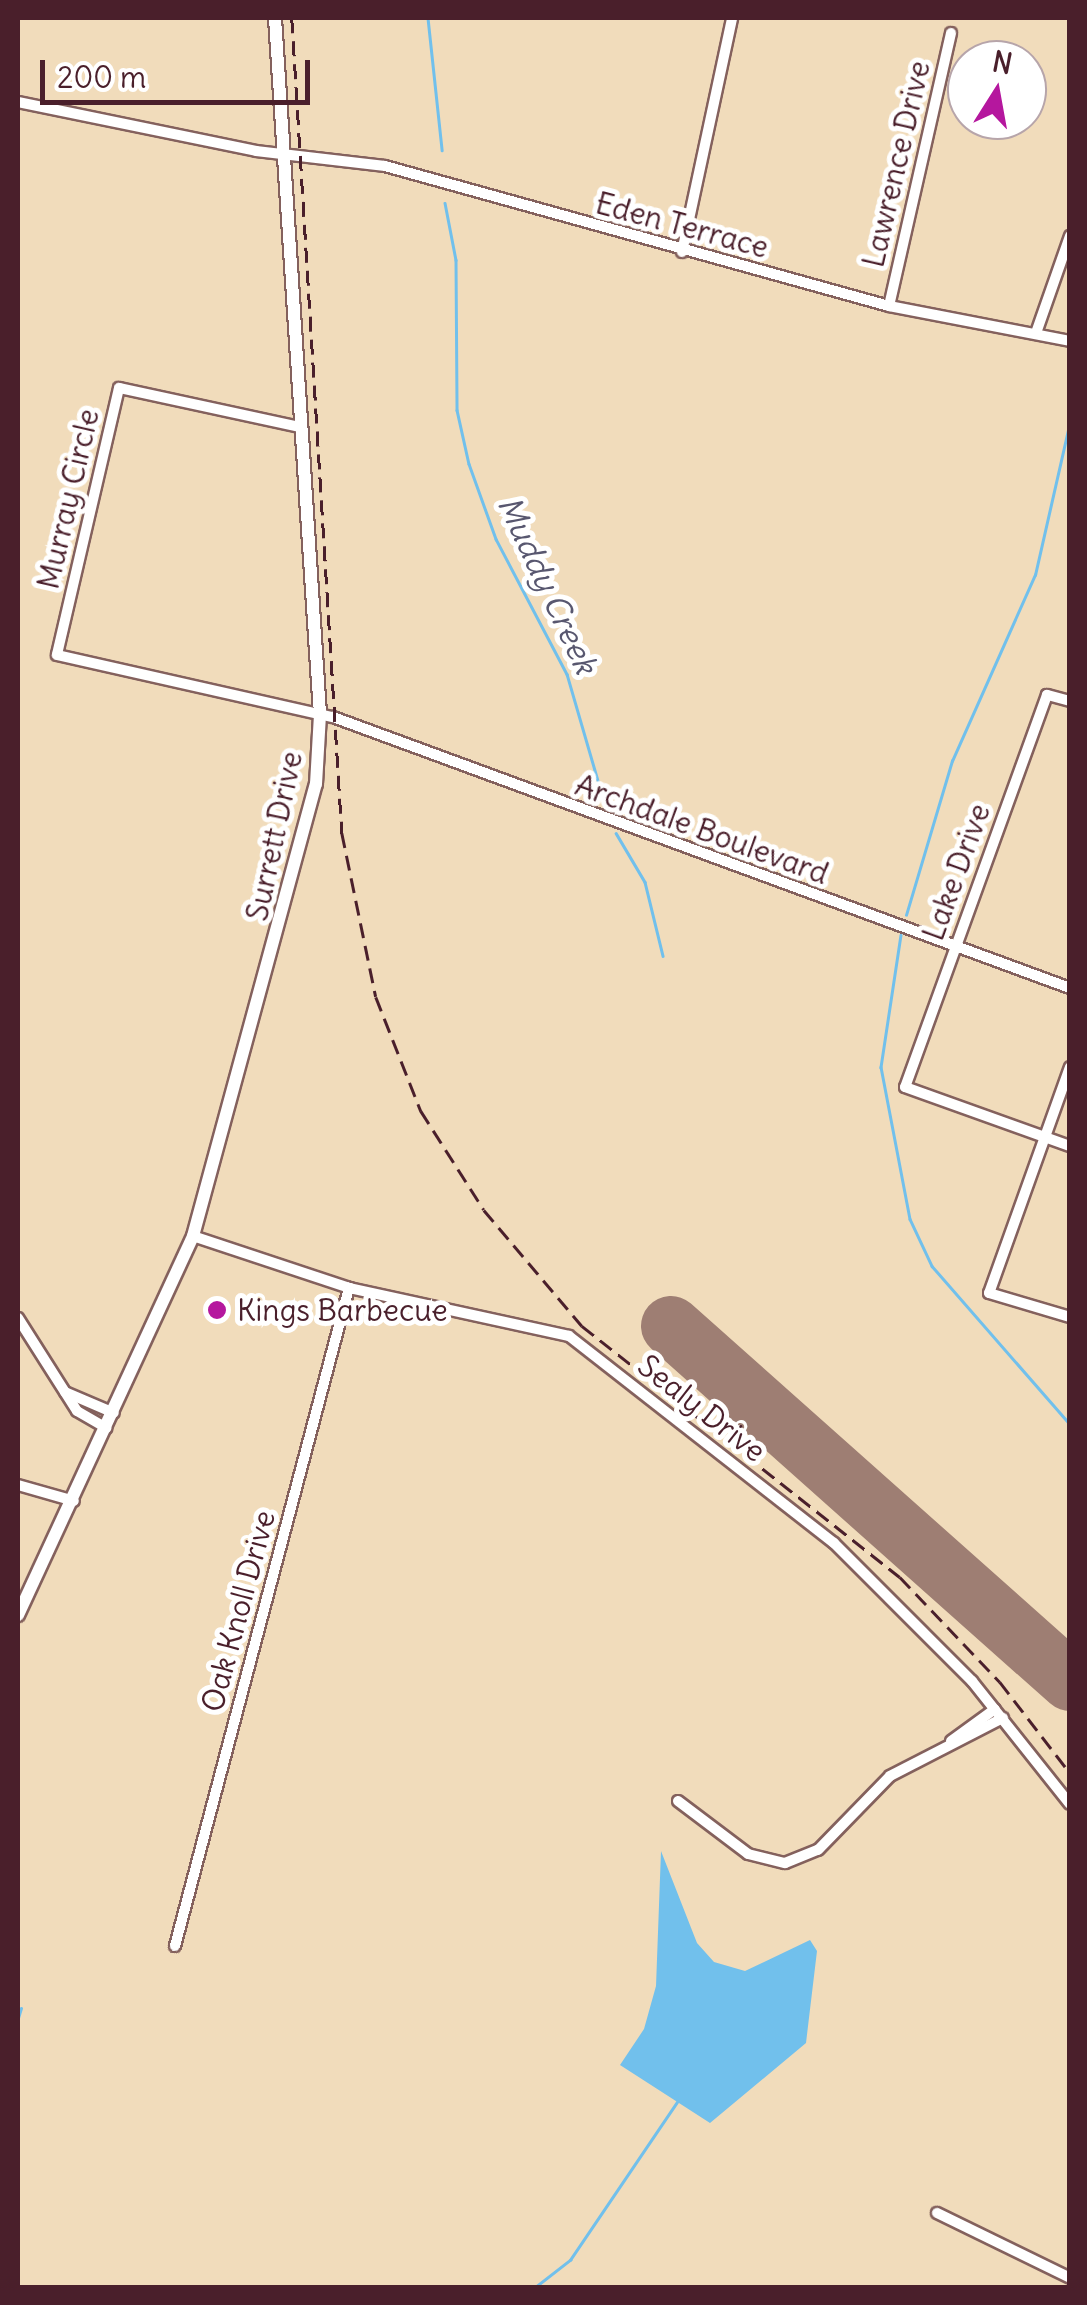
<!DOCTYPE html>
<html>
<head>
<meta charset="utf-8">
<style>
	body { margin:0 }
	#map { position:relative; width:1087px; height:2305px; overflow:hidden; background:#f1dcbb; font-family:Delius,sans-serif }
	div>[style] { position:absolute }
	.water>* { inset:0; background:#71c0ec }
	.stream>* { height:2.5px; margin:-1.25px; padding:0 1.25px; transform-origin:1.25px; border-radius:1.25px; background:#71c0ec }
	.runway>* { height:60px; margin:-30px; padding:0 30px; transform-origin:30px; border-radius:30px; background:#9e7e73 }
	.roads { filter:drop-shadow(2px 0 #84615d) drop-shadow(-2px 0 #84615d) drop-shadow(0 2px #84615d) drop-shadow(0 -2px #84615d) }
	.minor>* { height:10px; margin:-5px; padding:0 5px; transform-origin:5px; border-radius:5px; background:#fff }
	.tertiary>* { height:12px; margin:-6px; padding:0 6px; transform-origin:6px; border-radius:6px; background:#fff }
	.rail>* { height:2.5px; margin-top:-1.25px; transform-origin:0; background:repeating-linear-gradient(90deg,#4a1f2b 0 15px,transparent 0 23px) }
	.dots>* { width:28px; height:28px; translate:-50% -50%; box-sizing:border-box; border:5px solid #fff; border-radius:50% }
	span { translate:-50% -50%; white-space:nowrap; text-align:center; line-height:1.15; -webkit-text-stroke:10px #fff; paint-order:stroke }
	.street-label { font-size:30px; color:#4a1f2b }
	.poi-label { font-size:30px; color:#4a1f2b }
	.left { translate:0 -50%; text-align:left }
	.water-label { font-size:32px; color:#58576f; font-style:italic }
	.frame { position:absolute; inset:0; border:20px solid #4a1f2b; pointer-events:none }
	.north { position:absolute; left:947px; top:40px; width:100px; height:100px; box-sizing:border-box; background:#fff; border:2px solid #b7a5aa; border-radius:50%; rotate:11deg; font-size:28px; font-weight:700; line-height:40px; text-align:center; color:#4a1f2b }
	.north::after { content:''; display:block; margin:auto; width:35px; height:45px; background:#b5179e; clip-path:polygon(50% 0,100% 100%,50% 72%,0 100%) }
	.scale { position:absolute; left:40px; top:60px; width:270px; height:45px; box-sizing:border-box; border:5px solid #4a1f2b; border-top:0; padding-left:12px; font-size:30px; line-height:35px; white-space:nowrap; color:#4a1f2b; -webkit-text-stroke:8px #fff; paint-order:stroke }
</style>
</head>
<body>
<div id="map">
	<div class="water">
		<i style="clip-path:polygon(661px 1851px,697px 1943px,714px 1962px,745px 1971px,810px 1940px,817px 1951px,806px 2043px,710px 2123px,620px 2065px,644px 2029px,656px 1986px)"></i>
	</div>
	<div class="stream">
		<i style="left:428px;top:18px;width:133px;rotate:83.9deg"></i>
		<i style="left:445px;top:203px;width:58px;rotate:79.1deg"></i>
		<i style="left:456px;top:260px;width:150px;rotate:89.6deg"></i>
		<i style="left:457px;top:410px;width:55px;rotate:77.5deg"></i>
		<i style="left:469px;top:464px;width:80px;rotate:70.2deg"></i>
		<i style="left:496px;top:539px;width:153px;rotate:62.3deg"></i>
		<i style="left:567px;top:674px;width:136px;rotate:73.8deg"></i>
		<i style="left:616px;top:833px;width:57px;rotate:59.4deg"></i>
		<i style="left:645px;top:882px;width:76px;rotate:76.3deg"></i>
		<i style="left:906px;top:915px;width:161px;rotate:-73.4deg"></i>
		<i style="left:952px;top:761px;width:204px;rotate:-66deg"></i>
		<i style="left:1035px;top:575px;width:158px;rotate:-77.2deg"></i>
		<i style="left:901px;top:935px;width:134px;rotate:98.6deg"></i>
		<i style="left:881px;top:1067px;width:155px;rotate:79.2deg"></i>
		<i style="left:910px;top:1219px;width:52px;rotate:64.9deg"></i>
		<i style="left:932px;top:1266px;width:210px;rotate:48.9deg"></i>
		<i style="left:18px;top:2018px;width:10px;rotate:-73deg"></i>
		<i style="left:534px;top:2288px;width:46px;rotate:-37.9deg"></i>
		<i style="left:570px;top:2260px;width:191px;rotate:-55.9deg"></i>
	</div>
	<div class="runway">
		<i style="left:671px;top:1326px;width:534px;rotate:41.66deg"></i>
	</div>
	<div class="roads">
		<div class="minor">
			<i style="left:18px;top:102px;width:243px;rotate:11.6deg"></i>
			<i style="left:256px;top:151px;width:130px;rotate:6.6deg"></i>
			<i style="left:385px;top:166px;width:523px;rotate:15.52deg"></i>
			<i style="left:889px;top:306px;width:184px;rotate:10.9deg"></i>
			<i style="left:682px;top:252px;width:239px;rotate:-77.9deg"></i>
			<i style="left:889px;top:306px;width:280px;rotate:-77.2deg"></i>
			<i style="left:1036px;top:333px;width:103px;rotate:-70.7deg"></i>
			<i style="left:300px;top:427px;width:185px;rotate:-167.8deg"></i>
			<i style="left:119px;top:388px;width:274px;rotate:103.1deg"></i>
			<i style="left:57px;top:655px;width:283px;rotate:12.7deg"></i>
			<i style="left:333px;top:717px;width:785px;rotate:20.19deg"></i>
			<i style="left:1070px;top:701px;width:24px;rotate:-165deg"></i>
			<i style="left:1047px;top:695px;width:417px;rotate:109.9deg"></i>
			<i style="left:905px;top:1087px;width:175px;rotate:19.7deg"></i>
			<i style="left:1070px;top:1067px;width:240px;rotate:109.7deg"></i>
			<i style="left:989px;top:1293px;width:84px;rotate:16.5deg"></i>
			<i style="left:193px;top:1236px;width:164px;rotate:18.4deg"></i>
			<i style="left:349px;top:1288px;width:225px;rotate:12.3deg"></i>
			<i style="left:569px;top:1336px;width:336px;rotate:38deg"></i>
			<i style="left:834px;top:1543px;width:195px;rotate:45deg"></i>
			<i style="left:972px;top:1681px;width:157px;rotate:51.5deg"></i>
			<i style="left:18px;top:1318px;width:110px;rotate:57.6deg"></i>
			<i style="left:77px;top:1411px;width:34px;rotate:30deg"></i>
			<i style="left:65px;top:1392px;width:53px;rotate:23.2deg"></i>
			<i style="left:18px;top:1485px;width:58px;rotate:15.9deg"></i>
			<i style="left:951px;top:1741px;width:54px;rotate:-36deg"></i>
			<i style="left:678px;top:1801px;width:88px;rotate:37.1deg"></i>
			<i style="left:748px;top:1854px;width:38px;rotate:14deg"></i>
			<i style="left:785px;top:1863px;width:35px;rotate:-22deg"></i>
			<i style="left:818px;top:1850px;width:103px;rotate:-45.8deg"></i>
			<i style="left:890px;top:1776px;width:127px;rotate:-27.2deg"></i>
			<i style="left:175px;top:1946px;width:681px;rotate:-75.19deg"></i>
			<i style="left:937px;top:2213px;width:148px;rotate:26deg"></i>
		</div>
		<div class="tertiary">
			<i style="left:18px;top:1615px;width:417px;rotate:-65.2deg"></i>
			<i style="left:193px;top:1236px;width:468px;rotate:-74.8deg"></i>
			<i style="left:316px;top:784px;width:70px;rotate:-86.7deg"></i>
			<i style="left:320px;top:714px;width:697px;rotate:-93.7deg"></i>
		</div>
	</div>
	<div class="rail">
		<i style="left:292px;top:18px;width:817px;rotate:86.49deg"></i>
		<i style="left:342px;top:833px;width:167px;rotate:78.3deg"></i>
		<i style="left:376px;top:997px;width:123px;rotate:68.5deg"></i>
		<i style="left:421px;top:1111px;width:117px;rotate:57.5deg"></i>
		<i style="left:484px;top:1210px;width:152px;rotate:49.8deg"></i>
		<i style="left:582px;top:1326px;width:405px;rotate:38.3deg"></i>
		<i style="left:900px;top:1577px;width:145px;rotate:46.4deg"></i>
		<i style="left:1000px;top:1682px;width:115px;rotate:52.4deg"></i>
	</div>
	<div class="dots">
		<i style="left:217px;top:1310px;background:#b5179e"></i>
	</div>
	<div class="street-label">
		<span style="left:896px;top:164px;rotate:-77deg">Lawrence Drive</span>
		<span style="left:682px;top:225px;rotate:15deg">Eden Terrace</span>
		<span style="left:68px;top:499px;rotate:-77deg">Murray Circle</span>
		<span style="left:702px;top:829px;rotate:20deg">Archdale Boulevard</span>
		<span style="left:274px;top:836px;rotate:-78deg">Surrett Drive</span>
		<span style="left:956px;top:872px;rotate:-70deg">Lake Drive</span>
		<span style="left:702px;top:1408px;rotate:38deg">Sealy Drive</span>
		<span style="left:238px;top:1611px;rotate:-75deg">Oak Knoll Drive</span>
	</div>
	<div class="poi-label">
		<span class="left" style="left:237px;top:1310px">Kings Barbecue</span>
	</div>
	<div class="water-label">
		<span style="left:547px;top:585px;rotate:65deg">Muddy Creek</span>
	</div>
	<div class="frame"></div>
	<div class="north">N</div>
	<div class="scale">200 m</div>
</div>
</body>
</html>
